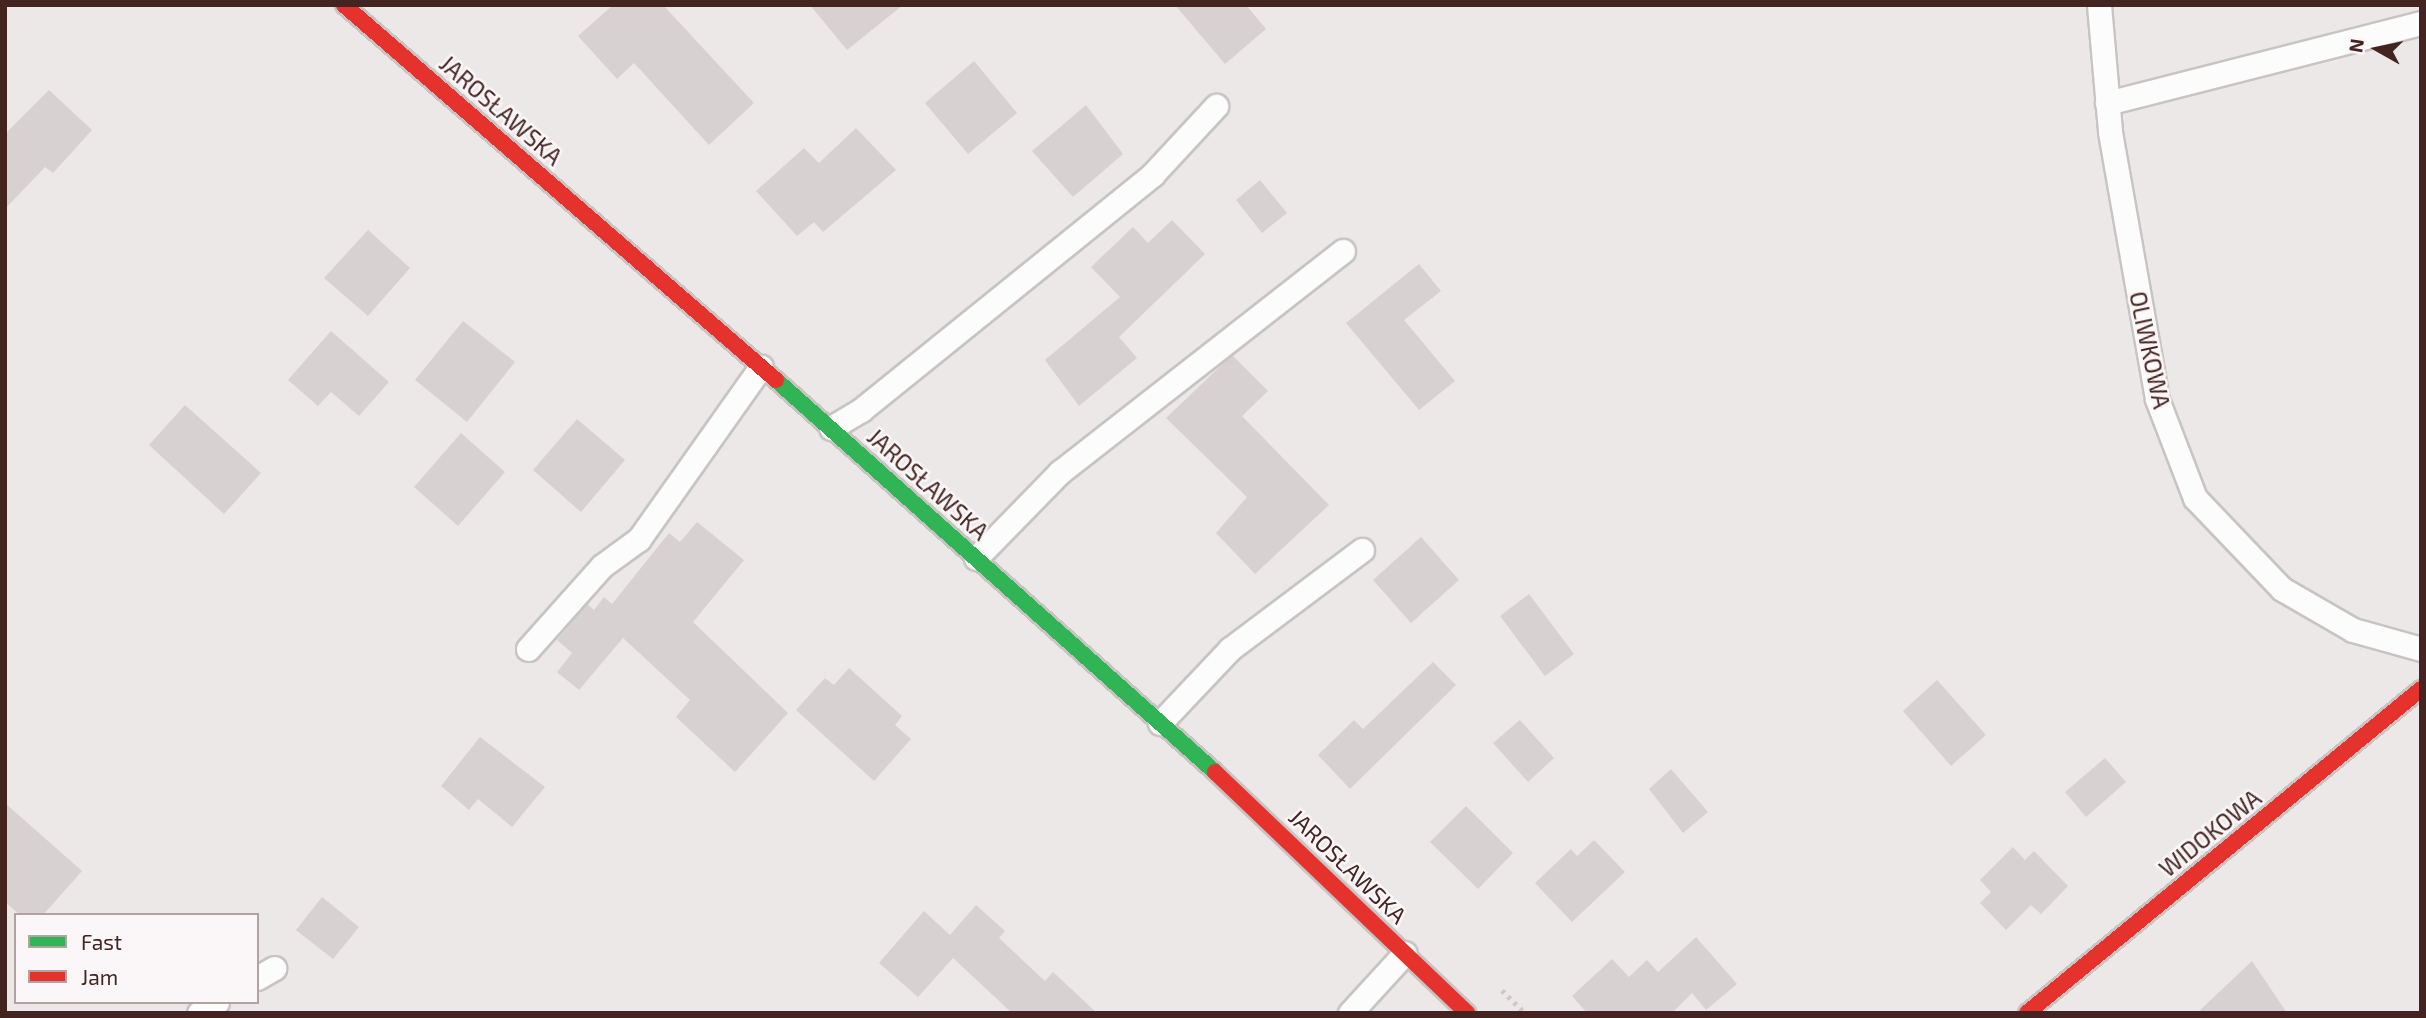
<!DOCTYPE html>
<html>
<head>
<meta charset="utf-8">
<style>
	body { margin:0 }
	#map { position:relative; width:2426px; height:1018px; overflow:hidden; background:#ede8e8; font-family:"Exo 2",sans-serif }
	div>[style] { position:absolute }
	.building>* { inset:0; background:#d7d1d1 }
	.path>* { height:4.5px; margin-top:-2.25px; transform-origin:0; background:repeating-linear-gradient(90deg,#d2c8c8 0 3.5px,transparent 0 8.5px) }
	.roads { filter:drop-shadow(2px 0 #c9c3c3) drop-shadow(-2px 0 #c9c3c3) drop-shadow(0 2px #c9c3c3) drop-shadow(0 -2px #c9c3c3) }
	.lane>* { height:23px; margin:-11.5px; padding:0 11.5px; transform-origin:11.5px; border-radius:11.5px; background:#fcfcfc }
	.fast>* { height:16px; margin:-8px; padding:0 8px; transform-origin:8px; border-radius:8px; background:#30b455 }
	.jam>* { height:16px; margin:-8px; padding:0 8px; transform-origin:8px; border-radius:8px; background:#e5322d }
	span { translate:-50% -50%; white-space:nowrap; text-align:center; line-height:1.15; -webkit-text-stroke:5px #fbf6f7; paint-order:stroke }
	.street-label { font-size:23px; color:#442421 }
	.frame { position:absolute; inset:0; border:7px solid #442421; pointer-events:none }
	.legend { position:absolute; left:14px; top:913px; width:245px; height:91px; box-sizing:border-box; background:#fbf6f7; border:2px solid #b2a2a1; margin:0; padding:9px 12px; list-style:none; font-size:21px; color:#442421 }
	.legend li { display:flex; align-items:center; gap:14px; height:35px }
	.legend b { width:35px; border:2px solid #b2a2a1 }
	.north { position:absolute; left:2342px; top:14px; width:70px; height:70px; -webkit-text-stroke:5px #fbf6f7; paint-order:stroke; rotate:279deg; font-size:19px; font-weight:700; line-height:28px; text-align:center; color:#442421 }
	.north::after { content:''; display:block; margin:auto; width:24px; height:32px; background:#442421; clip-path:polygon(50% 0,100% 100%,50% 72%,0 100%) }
</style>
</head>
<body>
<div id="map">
	<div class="building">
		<i style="clip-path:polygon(613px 5px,663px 5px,754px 103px,709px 145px,634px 63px,617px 79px,578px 36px)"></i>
		<i style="clip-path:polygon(810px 5px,903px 5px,847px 50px)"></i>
		<i style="clip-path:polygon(1175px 5px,1246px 5px,1266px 29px,1225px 64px)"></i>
		<i style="clip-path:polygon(974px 61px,1017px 113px,968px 154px,925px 103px)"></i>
		<i style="clip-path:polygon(49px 90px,92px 130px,53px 173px,45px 167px,5px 209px,5px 134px)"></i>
		<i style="clip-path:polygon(1086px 105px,1123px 154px,1073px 197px,1032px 151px)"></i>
		<i style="clip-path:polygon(856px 128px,896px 170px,823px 232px,814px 222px,797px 236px,756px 191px,804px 148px,819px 163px)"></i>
		<i style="clip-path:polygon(1260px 180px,1287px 213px,1262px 233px,1236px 200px)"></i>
		<i style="clip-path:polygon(1172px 220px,1205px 254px,1119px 337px,1137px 358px,1079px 406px,1045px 360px,1120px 297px,1091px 267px,1133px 227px,1148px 243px)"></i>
		<i style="clip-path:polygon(368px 230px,410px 268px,368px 316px,324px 278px)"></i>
		<i style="clip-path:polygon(1419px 264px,1441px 291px,1404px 320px,1455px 381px,1419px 410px,1346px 323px)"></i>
		<i style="clip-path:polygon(463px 321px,515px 362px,467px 422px,415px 380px)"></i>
		<i style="clip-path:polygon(331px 331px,389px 382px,359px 416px,331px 392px,318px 406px,288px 380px)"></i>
		<i style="clip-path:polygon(1232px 355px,1268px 391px,1242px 416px,1329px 505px,1255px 574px,1216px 533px,1247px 497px,1166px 418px)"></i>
		<i style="clip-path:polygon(185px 405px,261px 473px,224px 514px,149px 445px)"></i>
		<i style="clip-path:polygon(577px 419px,625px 460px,581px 512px,533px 470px)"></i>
		<i style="clip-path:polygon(461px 433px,505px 472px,458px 526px,414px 487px)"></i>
		<i style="clip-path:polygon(697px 522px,744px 560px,693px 622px,788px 713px,735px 772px,676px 717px,690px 700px,623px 638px,579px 690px,557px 672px,572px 653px,557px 640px,587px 604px,594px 610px,604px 597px,612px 604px,669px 533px,680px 542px)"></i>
		<i style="clip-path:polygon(1421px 537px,1459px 580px,1411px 623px,1373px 580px)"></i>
		<i style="clip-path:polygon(1529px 594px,1574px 654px,1545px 676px,1500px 616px)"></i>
		<i style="clip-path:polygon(1433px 662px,1456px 685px,1350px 789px,1318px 755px,1354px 720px,1363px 729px)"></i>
		<i style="clip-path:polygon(849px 668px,902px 716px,895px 725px,911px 739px,874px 781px,796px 710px,825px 678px,834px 685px)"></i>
		<i style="clip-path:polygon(1937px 680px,1986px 735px,1951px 766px,1903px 711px)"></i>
		<i style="clip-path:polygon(1520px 720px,1554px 758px,1528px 782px,1493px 743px)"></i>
		<i style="clip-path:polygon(480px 737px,545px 787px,512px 827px,478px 799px,469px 810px,441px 786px)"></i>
		<i style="clip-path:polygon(2105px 758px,2126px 782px,2086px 817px,2065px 792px)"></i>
		<i style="clip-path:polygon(1671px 769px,1708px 812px,1683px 833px,1649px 789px)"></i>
		<i style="clip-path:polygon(5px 803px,82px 871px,43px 915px,20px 915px,5px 902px)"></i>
		<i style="clip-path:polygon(1466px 806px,1513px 853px,1478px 889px,1430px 842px)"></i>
		<i style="clip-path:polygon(1594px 840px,1625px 872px,1572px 922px,1535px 883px,1571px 849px,1577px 856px)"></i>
		<i style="clip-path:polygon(2013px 847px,2025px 860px,2034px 851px,2068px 886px,2041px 914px,2031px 905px,2006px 930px,1980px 903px,1991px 892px,1980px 880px)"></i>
		<i style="clip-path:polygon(322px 897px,359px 927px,333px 959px,296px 930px)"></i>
		<i style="clip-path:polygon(976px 905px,1005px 931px,999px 938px,1045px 981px,1053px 972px,1097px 1013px,1012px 1013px,953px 958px,918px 997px,879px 963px,924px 911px,950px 935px)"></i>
		<i style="clip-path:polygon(1696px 937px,1737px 984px,1706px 1010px,1692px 993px,1672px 1013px,1587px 1013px,1572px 996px,1612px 959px,1629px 977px,1647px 960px,1658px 972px)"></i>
		<i style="clip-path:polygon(2252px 961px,2287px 1013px,2197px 1013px)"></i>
	</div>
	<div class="path">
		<i style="left:1502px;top:990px;width:33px;rotate:45deg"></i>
	</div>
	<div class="roads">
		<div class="lane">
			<i style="left:2099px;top:5px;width:127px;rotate:85deg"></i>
			<i style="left:2110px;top:132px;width:271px;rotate:80deg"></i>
			<i style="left:2157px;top:399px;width:106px;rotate:69deg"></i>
			<i style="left:2195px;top:498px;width:126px;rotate:46.3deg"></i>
			<i style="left:2282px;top:589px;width:82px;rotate:30deg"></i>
			<i style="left:2353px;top:630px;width:71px;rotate:15.6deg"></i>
			<i style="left:2107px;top:103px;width:324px;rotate:-14.3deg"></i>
			<i style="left:831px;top:428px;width:35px;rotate:-31deg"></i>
			<i style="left:861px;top:410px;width:375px;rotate:-38.9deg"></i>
			<i style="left:1153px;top:174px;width:93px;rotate:-47.2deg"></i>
			<i style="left:976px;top:558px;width:120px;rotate:-45.7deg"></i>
			<i style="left:1060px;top:472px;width:359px;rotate:-38deg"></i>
			<i style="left:528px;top:649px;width:111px;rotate:-48.3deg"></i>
			<i style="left:602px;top:566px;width:46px;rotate:-36.1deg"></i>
			<i style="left:639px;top:539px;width:211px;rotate:-54.7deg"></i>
			<i style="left:1160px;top:723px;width:102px;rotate:-46.6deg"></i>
			<i style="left:1230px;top:649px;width:165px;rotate:-36.9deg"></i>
			<i style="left:257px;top:978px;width:20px;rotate:-30deg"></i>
			<i style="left:199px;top:1013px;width:21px;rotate:-31deg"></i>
			<i style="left:1350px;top:1013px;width:81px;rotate:-47.5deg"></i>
		</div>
		<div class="fast">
			<i style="left:776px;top:380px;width:589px;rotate:41.76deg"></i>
		</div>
		<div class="jam">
			<i style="left:344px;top:5px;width:572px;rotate:40.96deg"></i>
			<i style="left:1215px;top:772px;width:349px;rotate:43.7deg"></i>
			<i style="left:2027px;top:1013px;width:510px;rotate:-39.43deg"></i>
		</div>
	</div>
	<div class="street-label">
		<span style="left:501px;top:110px;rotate:41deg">JAROSŁAWSKA</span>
		<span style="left:2150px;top:350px;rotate:78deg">OLIWKOWA</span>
		<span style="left:928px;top:484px;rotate:42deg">JAROSŁAWSKA</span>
		<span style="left:2210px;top:833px;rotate:-39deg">WIDOKOWA</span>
		<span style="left:1348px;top:866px;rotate:44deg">JAROSŁAWSKA</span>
	</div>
	<div class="frame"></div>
	<ul class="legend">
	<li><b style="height:9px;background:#30b455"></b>Fast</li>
	<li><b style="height:9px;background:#e5322d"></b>Jam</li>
	</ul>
	<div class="north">N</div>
</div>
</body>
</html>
